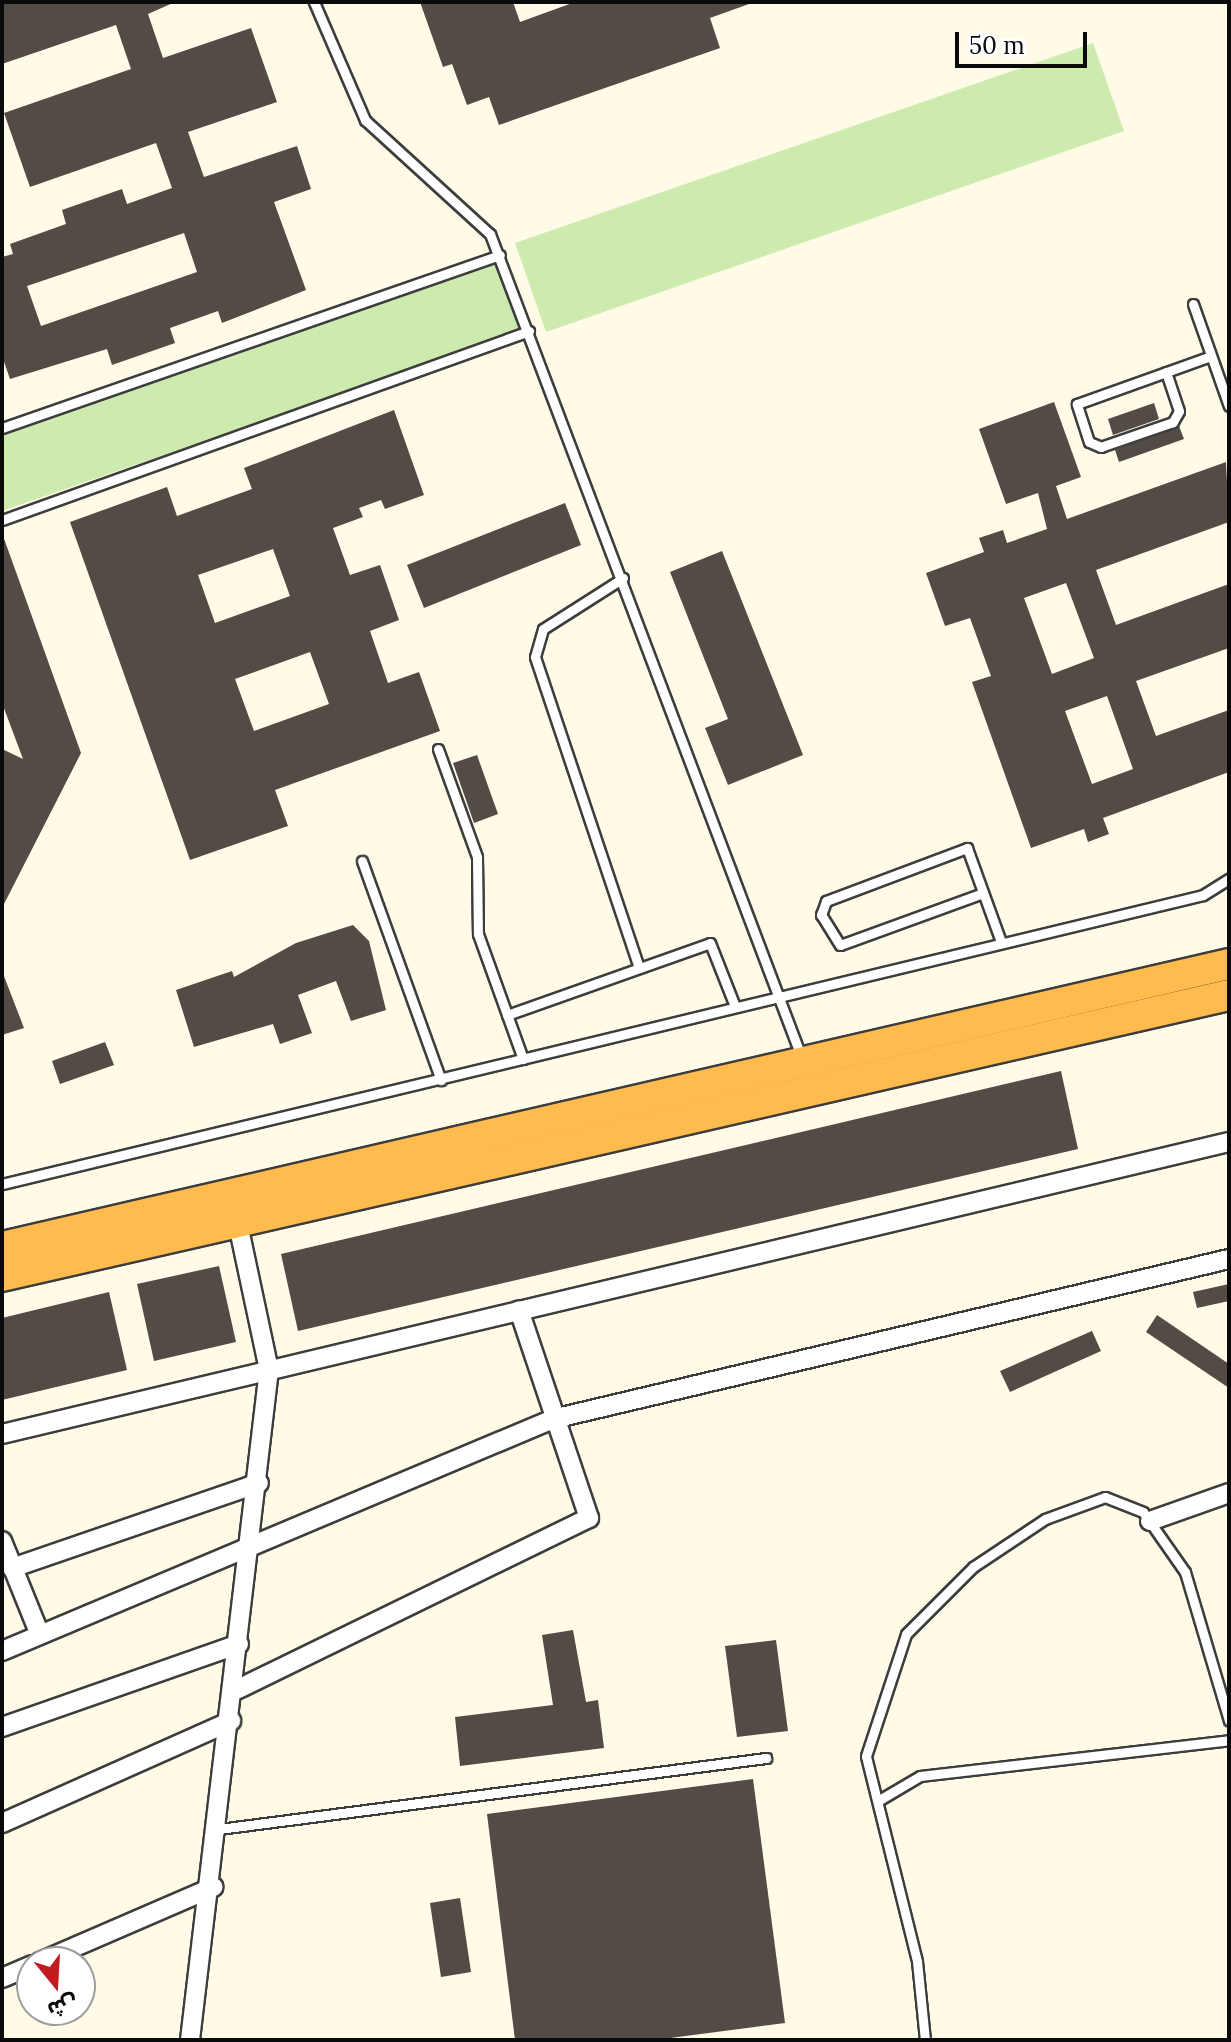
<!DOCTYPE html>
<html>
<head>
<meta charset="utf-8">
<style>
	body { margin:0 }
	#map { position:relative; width:1231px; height:2042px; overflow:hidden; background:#fffbe6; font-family:Lora,"Noto Sans Arabic",serif }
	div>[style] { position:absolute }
	.green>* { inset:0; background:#cdebae }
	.building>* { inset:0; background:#534b45 }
	.roads { filter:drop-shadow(2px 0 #3d3d3d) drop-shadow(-2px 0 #3d3d3d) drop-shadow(0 2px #3d3d3d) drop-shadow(0 -2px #3d3d3d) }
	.service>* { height:9px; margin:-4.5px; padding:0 4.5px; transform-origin:4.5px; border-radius:4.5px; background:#fff }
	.minor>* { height:18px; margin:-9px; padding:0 9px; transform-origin:9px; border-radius:9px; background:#fff }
	.trunk>* { height:30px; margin:-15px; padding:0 15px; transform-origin:15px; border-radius:15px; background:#ffbb4d }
	span { translate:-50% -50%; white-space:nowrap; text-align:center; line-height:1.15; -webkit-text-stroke:8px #fff; paint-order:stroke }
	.frame { position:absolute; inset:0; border:4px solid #0a0a0a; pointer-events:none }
	.north { position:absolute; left:16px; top:1946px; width:80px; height:80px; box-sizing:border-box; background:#fff; border:2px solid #9d9d9d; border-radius:50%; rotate:162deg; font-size:22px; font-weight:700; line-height:32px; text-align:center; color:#0a0a0a }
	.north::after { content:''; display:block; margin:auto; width:28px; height:36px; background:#c21a1f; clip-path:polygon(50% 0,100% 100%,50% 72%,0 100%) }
	.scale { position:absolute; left:955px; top:32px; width:132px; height:36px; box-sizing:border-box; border:4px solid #0a0a0a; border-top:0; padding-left:10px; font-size:24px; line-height:28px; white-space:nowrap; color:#0a0a0a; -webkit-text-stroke:6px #fff; paint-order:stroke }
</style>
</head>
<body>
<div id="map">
	<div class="green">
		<i style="clip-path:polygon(1093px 43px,1124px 131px,546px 332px,515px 243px)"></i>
		<i style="clip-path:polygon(497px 264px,520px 331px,2px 511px,2px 436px)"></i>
	</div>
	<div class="building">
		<i style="clip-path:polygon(evenodd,2px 2px,175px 2px,148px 14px,163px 58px,251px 28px,277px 102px,188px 132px,204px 177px,297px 146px,311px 189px,274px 202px,306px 290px,222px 323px,218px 311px,170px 328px,175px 343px,112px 365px,107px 349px,10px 379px,2px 356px,2px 257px,13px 254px,10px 244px,66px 224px,62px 210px,122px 189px,127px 204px,172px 188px,156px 143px,30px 187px,4px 113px,131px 69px,116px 25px,2px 64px,2px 2px,184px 233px,197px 272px,41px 326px,27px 286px,184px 233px)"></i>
		<i style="clip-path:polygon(420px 2px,513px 2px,520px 22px,575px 2px,749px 4px,710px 18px,720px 48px,499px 125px,489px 97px,467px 105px,452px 64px,443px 67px)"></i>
		<i style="clip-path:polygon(evenodd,1054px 402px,1081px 477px,1056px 486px,1067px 519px,1226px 462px,1229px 522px,1096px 570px,1116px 625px,1229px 584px,1229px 648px,1136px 681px,1156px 736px,1229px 710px,1229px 772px,1103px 818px,1109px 834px,1088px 842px,1084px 829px,1031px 848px,972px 682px,991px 676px,970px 618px,945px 626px,926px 573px,984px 552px,979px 538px,1003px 530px,1007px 543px,1047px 529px,1038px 493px,1006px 504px,979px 429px,1054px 402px,1066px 583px,1094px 658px,1052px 674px,1024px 598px,1066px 583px,1054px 402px,1107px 696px,1133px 769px,1092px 784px,1065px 711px,1107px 696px)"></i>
		<i style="clip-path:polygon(1154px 403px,1159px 419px,1113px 435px,1108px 419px)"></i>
		<i style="clip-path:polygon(evenodd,394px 410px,424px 495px,385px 509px,381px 500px,359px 508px,363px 517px,333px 528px,350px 575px,380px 565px,399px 620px,370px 631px,388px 683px,419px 672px,440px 731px,275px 790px,288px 826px,190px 860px,70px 522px,167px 487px,177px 516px,252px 489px,244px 468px,394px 410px,273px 549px,290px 596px,215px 623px,198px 575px,273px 549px,394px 410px,310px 652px,329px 704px,254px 731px,235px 679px,310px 652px)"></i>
		<i style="clip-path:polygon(1179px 426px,1184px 439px,1119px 462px,1115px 450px)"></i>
		<i style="clip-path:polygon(565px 503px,581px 545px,424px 608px,407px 565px)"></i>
		<i style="clip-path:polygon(2px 533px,81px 753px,2px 908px,2px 749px,23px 759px,2px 703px)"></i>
		<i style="clip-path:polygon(722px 551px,803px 755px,728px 785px,705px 728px,728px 719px,670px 572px)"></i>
		<i style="clip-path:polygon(477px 755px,498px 814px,474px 823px,453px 763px)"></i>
		<i style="clip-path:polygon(353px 925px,369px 941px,386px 1010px,351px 1021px,336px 981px,298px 995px,312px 1033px,280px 1044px,273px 1024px,194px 1047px,176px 990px,232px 971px,234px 977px,296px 943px)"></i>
		<i style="clip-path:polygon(2px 971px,24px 1028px,2px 1035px)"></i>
		<i style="clip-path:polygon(105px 1042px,114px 1065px,60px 1084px,52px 1061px)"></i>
		<i style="clip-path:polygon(1061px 1071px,1078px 1149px,298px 1331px,281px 1254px)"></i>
		<i style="clip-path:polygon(219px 1266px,236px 1342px,154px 1361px,137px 1284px)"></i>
		<i style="clip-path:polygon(1229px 1284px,1229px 1301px,1197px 1308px,1193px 1292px)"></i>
		<i style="clip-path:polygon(109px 1292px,127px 1370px,2px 1400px,2px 1318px)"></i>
		<i style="clip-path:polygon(1157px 1315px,1229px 1364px,1229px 1388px,1146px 1332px)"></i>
		<i style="clip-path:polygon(1092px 1331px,1101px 1351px,1010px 1392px,1000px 1371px)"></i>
		<i style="clip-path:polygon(573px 1630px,586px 1702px,598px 1700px,604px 1748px,460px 1766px,455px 1717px,553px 1705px,542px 1635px)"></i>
		<i style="clip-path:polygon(776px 1640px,788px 1731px,737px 1737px,725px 1646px)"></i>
		<i style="clip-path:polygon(753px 1779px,785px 2023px,655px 2040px,515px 2040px,487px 1814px)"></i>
		<i style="clip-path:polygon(460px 1898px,471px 1972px,441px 1977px,430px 1903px)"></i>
	</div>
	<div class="roads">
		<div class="service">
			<i style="left:314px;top:2px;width:129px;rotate:66.6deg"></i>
			<i style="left:365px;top:120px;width:169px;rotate:42.4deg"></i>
			<i style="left:490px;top:234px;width:882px;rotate:69.28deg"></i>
			<i style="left:1193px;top:304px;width:108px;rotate:70.6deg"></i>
			<i style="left:1166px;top:372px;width:41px;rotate:71.6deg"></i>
			<i style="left:1179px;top:411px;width:13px;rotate:119deg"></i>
			<i style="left:1173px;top:422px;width:76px;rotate:160.9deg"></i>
			<i style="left:1101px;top:447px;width:13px;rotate:-157deg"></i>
			<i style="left:1089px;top:442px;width:40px;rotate:-108deg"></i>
			<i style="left:1077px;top:404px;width:142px;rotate:-19.7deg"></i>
			<i style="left:2px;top:428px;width:527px;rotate:-19.16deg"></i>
			<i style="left:2px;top:520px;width:560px;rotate:-19.73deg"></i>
			<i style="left:623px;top:578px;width:95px;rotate:147.5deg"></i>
			<i style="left:543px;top:629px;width:29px;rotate:106deg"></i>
			<i style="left:535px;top:657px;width:328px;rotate:71.5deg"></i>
			<i style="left:438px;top:749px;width:115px;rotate:70.1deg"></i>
			<i style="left:477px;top:857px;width:77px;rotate:89.3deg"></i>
			<i style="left:478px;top:934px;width:133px;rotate:70.2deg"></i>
			<i style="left:362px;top:861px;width:233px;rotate:70.2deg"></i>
			<i style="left:983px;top:893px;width:152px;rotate:160deg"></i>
			<i style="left:840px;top:945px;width:36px;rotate:-122deg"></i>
			<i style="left:821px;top:915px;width:15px;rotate:-70deg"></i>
			<i style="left:826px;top:901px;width:151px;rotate:-20.6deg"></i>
			<i style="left:967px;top:848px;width:100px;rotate:70.1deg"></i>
			<i style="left:507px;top:1015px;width:215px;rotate:-19.5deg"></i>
			<i style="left:710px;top:943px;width:66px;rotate:68.5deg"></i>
			<i style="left:2px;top:1184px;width:1235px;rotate:-13.53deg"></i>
			<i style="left:1203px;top:895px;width:31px;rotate:-32deg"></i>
			<i style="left:881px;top:1799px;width:45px;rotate:-30.5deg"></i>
			<i style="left:920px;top:1776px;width:311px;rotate:-6.6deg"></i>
			<i style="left:219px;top:1829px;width:552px;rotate:-7.4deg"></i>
			<i style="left:925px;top:2040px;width:79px;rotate:-95.8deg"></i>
			<i style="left:917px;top:1961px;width:211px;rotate:-104deg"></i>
			<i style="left:866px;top:1756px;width:128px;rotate:-71.8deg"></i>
			<i style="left:906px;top:1634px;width:95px;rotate:-45deg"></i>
			<i style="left:973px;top:1567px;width:87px;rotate:-33.7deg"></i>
			<i style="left:1045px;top:1519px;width:64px;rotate:-20.1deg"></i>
			<i style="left:1105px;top:1497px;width:41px;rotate:21.5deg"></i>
			<i style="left:1143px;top:1512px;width:73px;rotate:55deg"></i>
			<i style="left:1185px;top:1572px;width:155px;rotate:73.5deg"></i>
		</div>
		<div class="minor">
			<i style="left:2px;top:1434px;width:1261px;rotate:-13.39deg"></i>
			<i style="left:1150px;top:1521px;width:84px;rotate:-19.5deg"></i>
			<i style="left:2px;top:1541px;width:101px;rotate:68deg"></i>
			<i style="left:12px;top:1568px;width:261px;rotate:-19deg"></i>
			<i style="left:2px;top:1651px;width:598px;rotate:-22.83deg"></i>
			<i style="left:553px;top:1419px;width:695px;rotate:-13.32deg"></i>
			<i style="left:234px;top:1691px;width:395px;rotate:-26deg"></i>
			<i style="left:589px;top:1518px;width:219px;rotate:-108.6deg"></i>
			<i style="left:2px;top:1727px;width:251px;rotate:-19.3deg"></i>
			<i style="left:2px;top:1823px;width:251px;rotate:-24deg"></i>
			<i style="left:40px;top:1962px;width:189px;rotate:-23.4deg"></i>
			<i style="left:2px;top:1978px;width:33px;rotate:-23deg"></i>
			<i style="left:190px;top:2040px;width:675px;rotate:-83.28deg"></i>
			<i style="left:269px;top:1370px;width:153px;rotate:-102deg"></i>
		</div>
		<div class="trunk">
			<i style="left:2px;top:1247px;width:1259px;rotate:-12.99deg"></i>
			<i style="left:2px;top:1276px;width:1259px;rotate:-12.9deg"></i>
		</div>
	</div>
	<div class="frame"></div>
	<div class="north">ش</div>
	<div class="scale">50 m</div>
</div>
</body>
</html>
